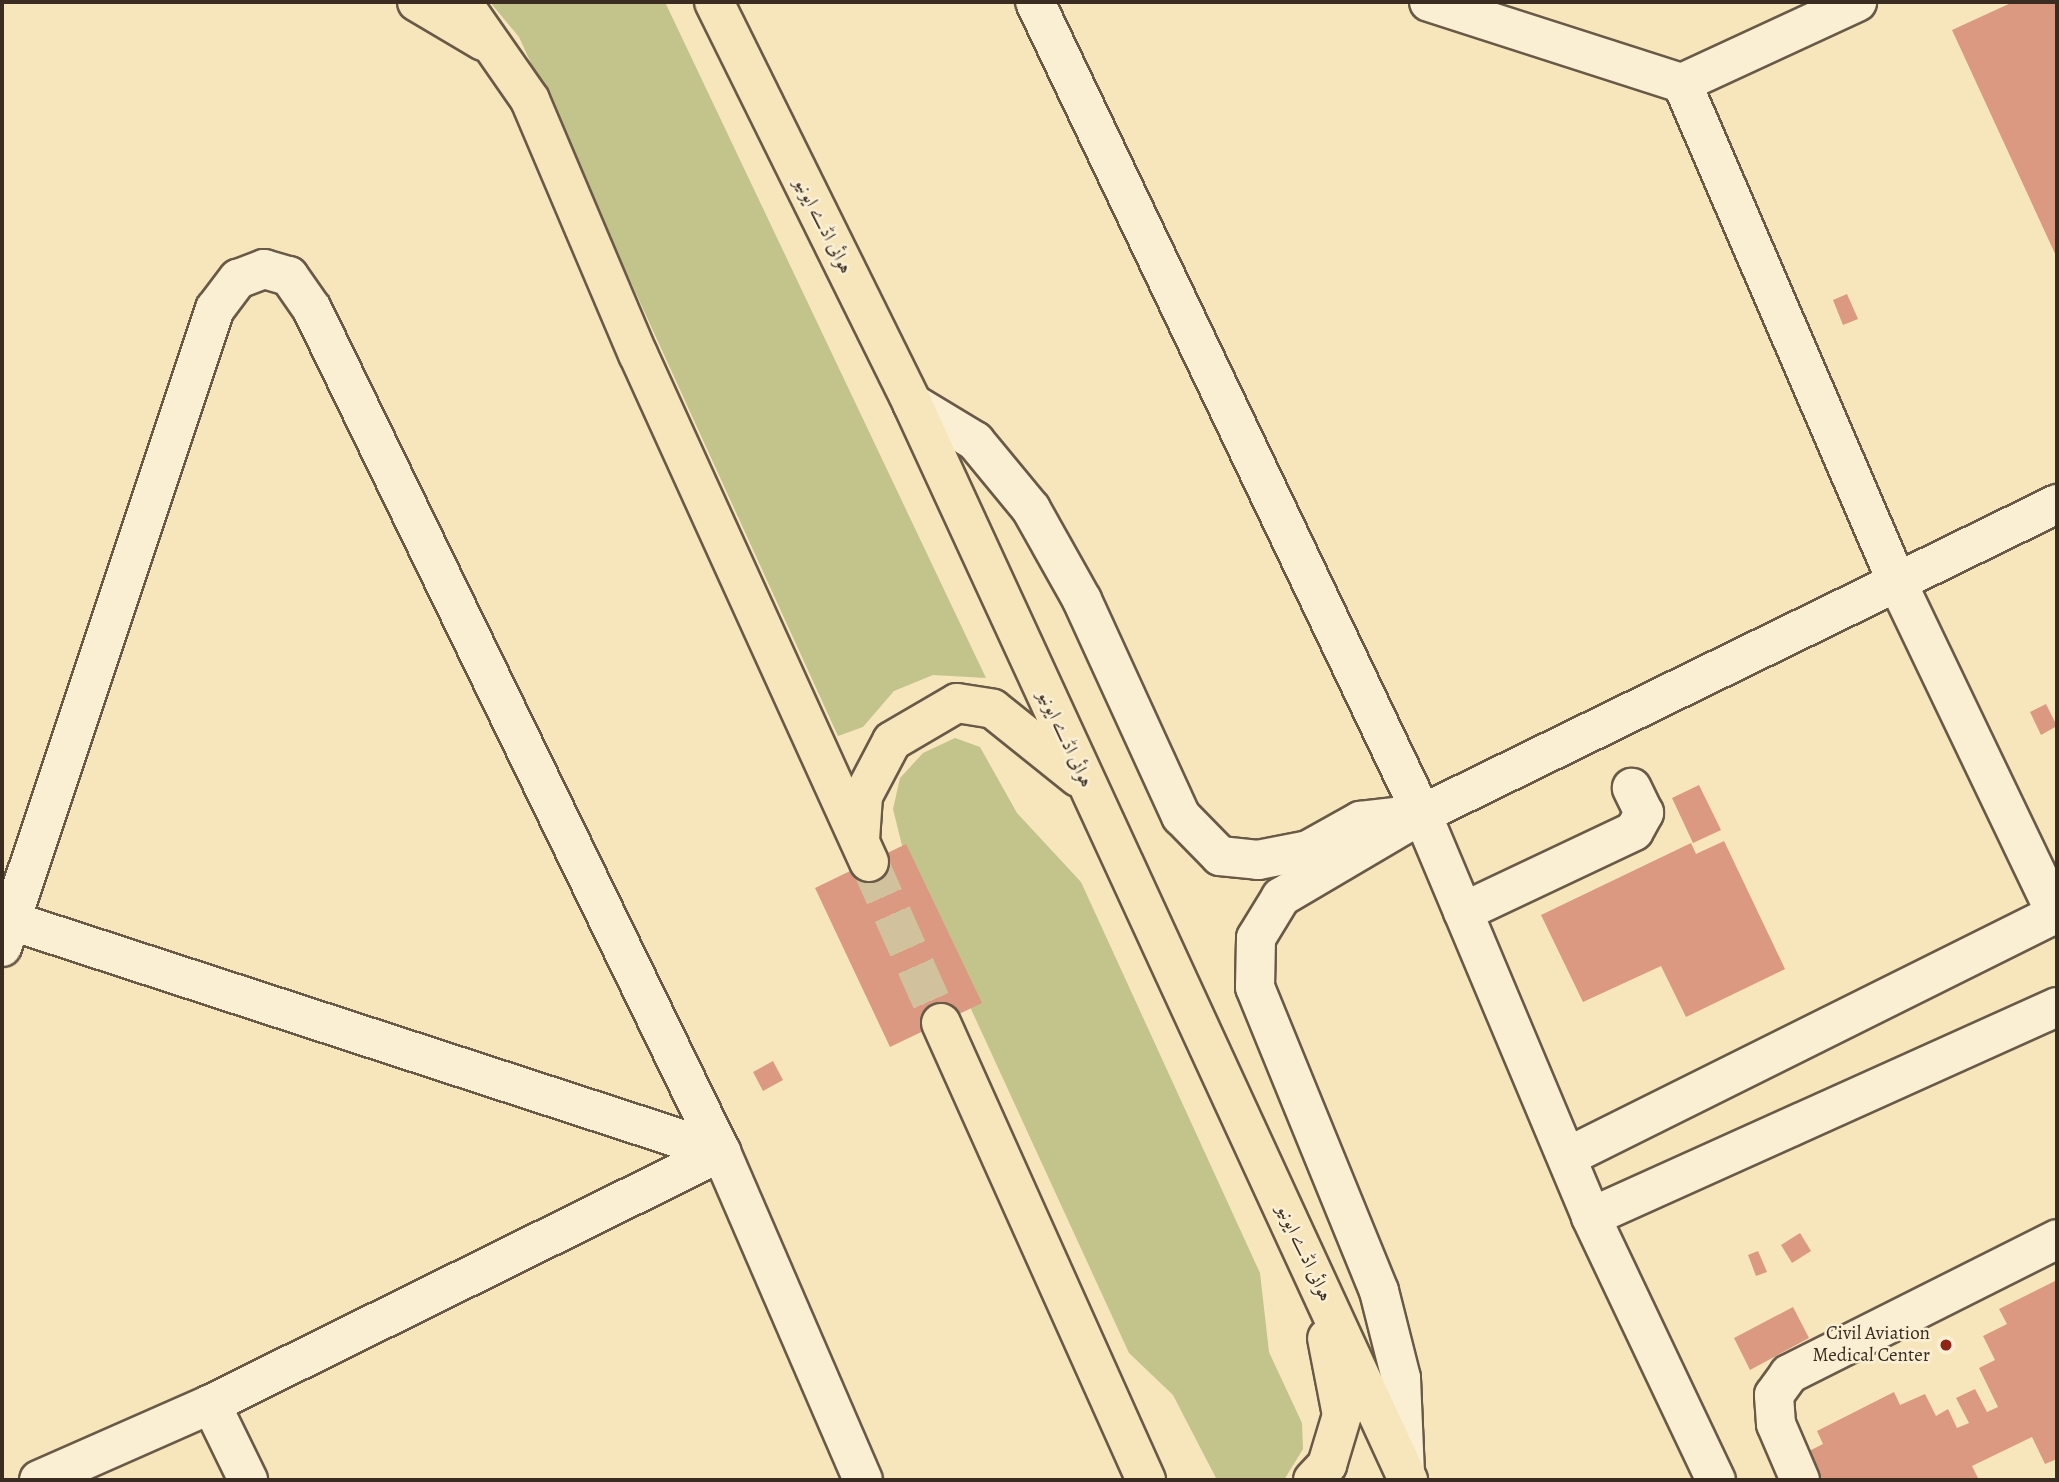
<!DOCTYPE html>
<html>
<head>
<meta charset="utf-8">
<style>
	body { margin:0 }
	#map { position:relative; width:2059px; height:1482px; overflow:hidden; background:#f7e6bb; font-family:Alegreya,Amiri,serif }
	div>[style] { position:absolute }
	.green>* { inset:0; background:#c3c38c }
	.building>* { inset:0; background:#db9981 }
	.major-tunnel>* { height:38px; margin-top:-19px; transform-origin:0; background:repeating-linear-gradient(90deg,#d1c19c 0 38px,transparent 0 57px) }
	.roads { filter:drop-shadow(2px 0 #695a48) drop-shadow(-2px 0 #695a48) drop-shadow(0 2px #695a48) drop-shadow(0 -2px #695a48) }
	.minor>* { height:38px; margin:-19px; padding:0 19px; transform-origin:19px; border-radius:19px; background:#faefd3 }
	.major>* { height:38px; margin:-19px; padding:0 19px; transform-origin:19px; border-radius:19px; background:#f7e6bb }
	.dots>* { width:19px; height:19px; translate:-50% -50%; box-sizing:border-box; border:4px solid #faefd3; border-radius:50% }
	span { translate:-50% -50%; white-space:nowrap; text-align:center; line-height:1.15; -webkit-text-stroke:5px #faefd3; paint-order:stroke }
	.street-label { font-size:19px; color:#3a2c21 }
	.poi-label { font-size:19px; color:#3a2c21 }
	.right { translate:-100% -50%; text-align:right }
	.frame { position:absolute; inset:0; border:4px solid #3a2c21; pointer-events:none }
</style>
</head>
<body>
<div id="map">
	<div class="green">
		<i style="clip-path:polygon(490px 2px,665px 2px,986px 678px,933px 675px,894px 691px,863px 727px,838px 736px,519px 37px)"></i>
		<i style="clip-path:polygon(955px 738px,980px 747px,1017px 813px,1081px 882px,1260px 1273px,1269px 1352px,1302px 1423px,1303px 1449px,1284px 1480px,1217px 1480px,1173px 1395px,1129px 1353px,909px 874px,893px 809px,900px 778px,923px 753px)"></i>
	</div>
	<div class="building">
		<i style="clip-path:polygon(2013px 2px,2057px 2px,2057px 258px,1952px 30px)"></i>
		<i style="clip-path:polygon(1847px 294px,1858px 319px,1843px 325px,1833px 300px)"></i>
		<i style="clip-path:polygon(2046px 704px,2057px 726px,2041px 735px,2030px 712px)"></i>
		<i style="clip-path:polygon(1699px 785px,1721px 830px,1693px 843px,1672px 798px)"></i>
		<i style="clip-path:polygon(1724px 841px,1785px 969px,1686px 1017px,1661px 966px,1583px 1002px,1541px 915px,1691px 843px,1696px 854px)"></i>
		<i style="clip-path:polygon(906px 844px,982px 1003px,890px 1047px,815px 888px)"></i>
		<i style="clip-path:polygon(773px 1061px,783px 1080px,763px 1091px,753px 1072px)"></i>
		<i style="clip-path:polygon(1800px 1233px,1811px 1251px,1792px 1263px,1781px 1245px)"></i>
		<i style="clip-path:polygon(1758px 1251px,1767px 1272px,1756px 1276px,1748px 1255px)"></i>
		<i style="clip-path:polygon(2057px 1280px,2057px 1459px,2045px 1464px,2032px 1437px,1972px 1466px,1979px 1480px,1801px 1480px,1801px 1455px,1823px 1444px,1817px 1431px,1894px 1392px,1900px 1405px,1925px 1394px,1936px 1416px,1948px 1409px,1957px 1428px,1969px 1423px,1956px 1398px,1975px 1389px,1987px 1412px,1998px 1407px,1979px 1368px,1995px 1360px,1983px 1336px,2007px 1324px,1999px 1309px)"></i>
		<i style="clip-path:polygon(1793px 1307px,1809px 1338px,1750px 1370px,1734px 1338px)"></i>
	</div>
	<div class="major-tunnel">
		<i style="left:869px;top:862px;width:176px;rotate:65.9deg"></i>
	</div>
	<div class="roads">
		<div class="minor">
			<i style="left:1035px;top:2px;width:900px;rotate:64.52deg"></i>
			<i style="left:1422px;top:814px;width:437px;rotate:67.2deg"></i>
			<i style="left:1591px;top:1217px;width:291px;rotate:64.6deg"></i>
			<i style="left:1429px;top:2px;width:266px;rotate:17.8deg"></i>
			<i style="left:1682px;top:83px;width:193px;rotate:-24.8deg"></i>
			<i style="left:1682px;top:83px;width:541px;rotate:66.7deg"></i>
			<i style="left:1896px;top:580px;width:373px;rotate:64.4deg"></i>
			<i style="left:912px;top:403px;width:74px;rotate:31.1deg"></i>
			<i style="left:975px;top:441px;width:88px;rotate:50.5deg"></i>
			<i style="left:1031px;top:509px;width:104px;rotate:60.7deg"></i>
			<i style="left:1082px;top:600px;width:238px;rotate:65.4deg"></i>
			<i style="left:1181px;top:816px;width:56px;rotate:45.7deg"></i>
			<i style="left:1220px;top:856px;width:38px;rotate:6deg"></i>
			<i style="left:1258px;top:860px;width:51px;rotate:-11.3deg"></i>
			<i style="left:1308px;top:850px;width:60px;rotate:-29.1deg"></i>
			<i style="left:1360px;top:821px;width:53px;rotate:-6.5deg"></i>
			<i style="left:1463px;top:912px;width:189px;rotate:-25.3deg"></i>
			<i style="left:1634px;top:831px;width:21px;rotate:-61deg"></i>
			<i style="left:1644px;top:813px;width:28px;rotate:-116deg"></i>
			<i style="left:12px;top:921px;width:746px;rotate:18.05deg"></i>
			<i style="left:2px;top:947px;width:673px;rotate:-71.54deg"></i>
			<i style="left:215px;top:309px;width:38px;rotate:-53deg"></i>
			<i style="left:238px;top:279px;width:28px;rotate:-21deg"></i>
			<i style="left:264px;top:269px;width:26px;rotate:16deg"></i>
			<i style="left:289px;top:276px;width:40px;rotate:55.1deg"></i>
			<i style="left:312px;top:309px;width:937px;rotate:64.12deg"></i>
			<i style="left:721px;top:1152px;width:357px;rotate:66.6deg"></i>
			<i style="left:1567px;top:1157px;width:547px;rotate:-26.47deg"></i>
			<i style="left:1591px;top:1217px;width:511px;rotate:-24.26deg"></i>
			<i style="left:211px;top:1404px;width:85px;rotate:64deg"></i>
			<i style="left:1405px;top:1474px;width:96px;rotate:-92.4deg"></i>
			<i style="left:1401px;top:1378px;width:90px;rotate:-104.2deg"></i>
			<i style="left:1379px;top:1291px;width:328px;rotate:-112.2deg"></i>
			<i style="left:1255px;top:987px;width:49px;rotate:-88.8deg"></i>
			<i style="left:1256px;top:938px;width:48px;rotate:-58.6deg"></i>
			<i style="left:1281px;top:897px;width:164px;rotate:-30.5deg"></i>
			<i style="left:1422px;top:814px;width:707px;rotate:-26.02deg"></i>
			<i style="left:39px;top:1480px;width:188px;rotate:-23.8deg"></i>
			<i style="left:211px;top:1404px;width:569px;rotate:-26.29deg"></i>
			<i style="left:1800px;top:1480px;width:61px;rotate:-113.2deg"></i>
			<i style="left:1776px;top:1424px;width:29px;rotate:-94deg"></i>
			<i style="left:1774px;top:1395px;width:26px;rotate:-54deg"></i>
			<i style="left:1789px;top:1374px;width:300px;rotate:-26.7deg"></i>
		</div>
		<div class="major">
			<i style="left:417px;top:2px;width:77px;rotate:30.6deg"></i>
			<i style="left:462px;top:2px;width:119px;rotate:55.2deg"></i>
			<i style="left:530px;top:100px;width:276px;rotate:67deg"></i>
			<i style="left:638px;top:354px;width:558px;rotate:65.55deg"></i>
			<i style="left:714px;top:2px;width:447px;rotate:63.7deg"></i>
			<i style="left:912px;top:403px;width:1186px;rotate:65.27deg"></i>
			<i style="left:860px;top:840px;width:44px;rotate:-86.1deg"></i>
			<i style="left:863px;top:796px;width:62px;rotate:-62.2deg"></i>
			<i style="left:892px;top:741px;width:75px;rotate:-30.3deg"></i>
			<i style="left:957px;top:703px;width:36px;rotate:9deg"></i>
			<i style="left:993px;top:709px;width:109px;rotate:38.7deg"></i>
			<i style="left:941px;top:1023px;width:501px;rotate:65.84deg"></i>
			<i style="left:1313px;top:1480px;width:21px;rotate:-47deg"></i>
			<i style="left:1327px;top:1465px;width:52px;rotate:-73.3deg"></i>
			<i style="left:1342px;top:1415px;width:78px;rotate:-101deg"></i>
		</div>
	</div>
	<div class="dots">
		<i style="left:1946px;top:1345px;background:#8f2418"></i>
	</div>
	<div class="street-label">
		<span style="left:823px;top:226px;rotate:63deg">ہوائی اڈے ایونیو</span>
		<span style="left:1065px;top:739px;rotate:65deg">ہوائی اڈے ایونیو</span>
		<span style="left:1304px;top:1253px;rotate:65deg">ہوائی اڈے ایونیو</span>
	</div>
	<div class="poi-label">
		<span class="right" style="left:1930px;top:1345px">Civil Aviation<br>Medical Center</span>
	</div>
	<div class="frame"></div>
</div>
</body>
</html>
